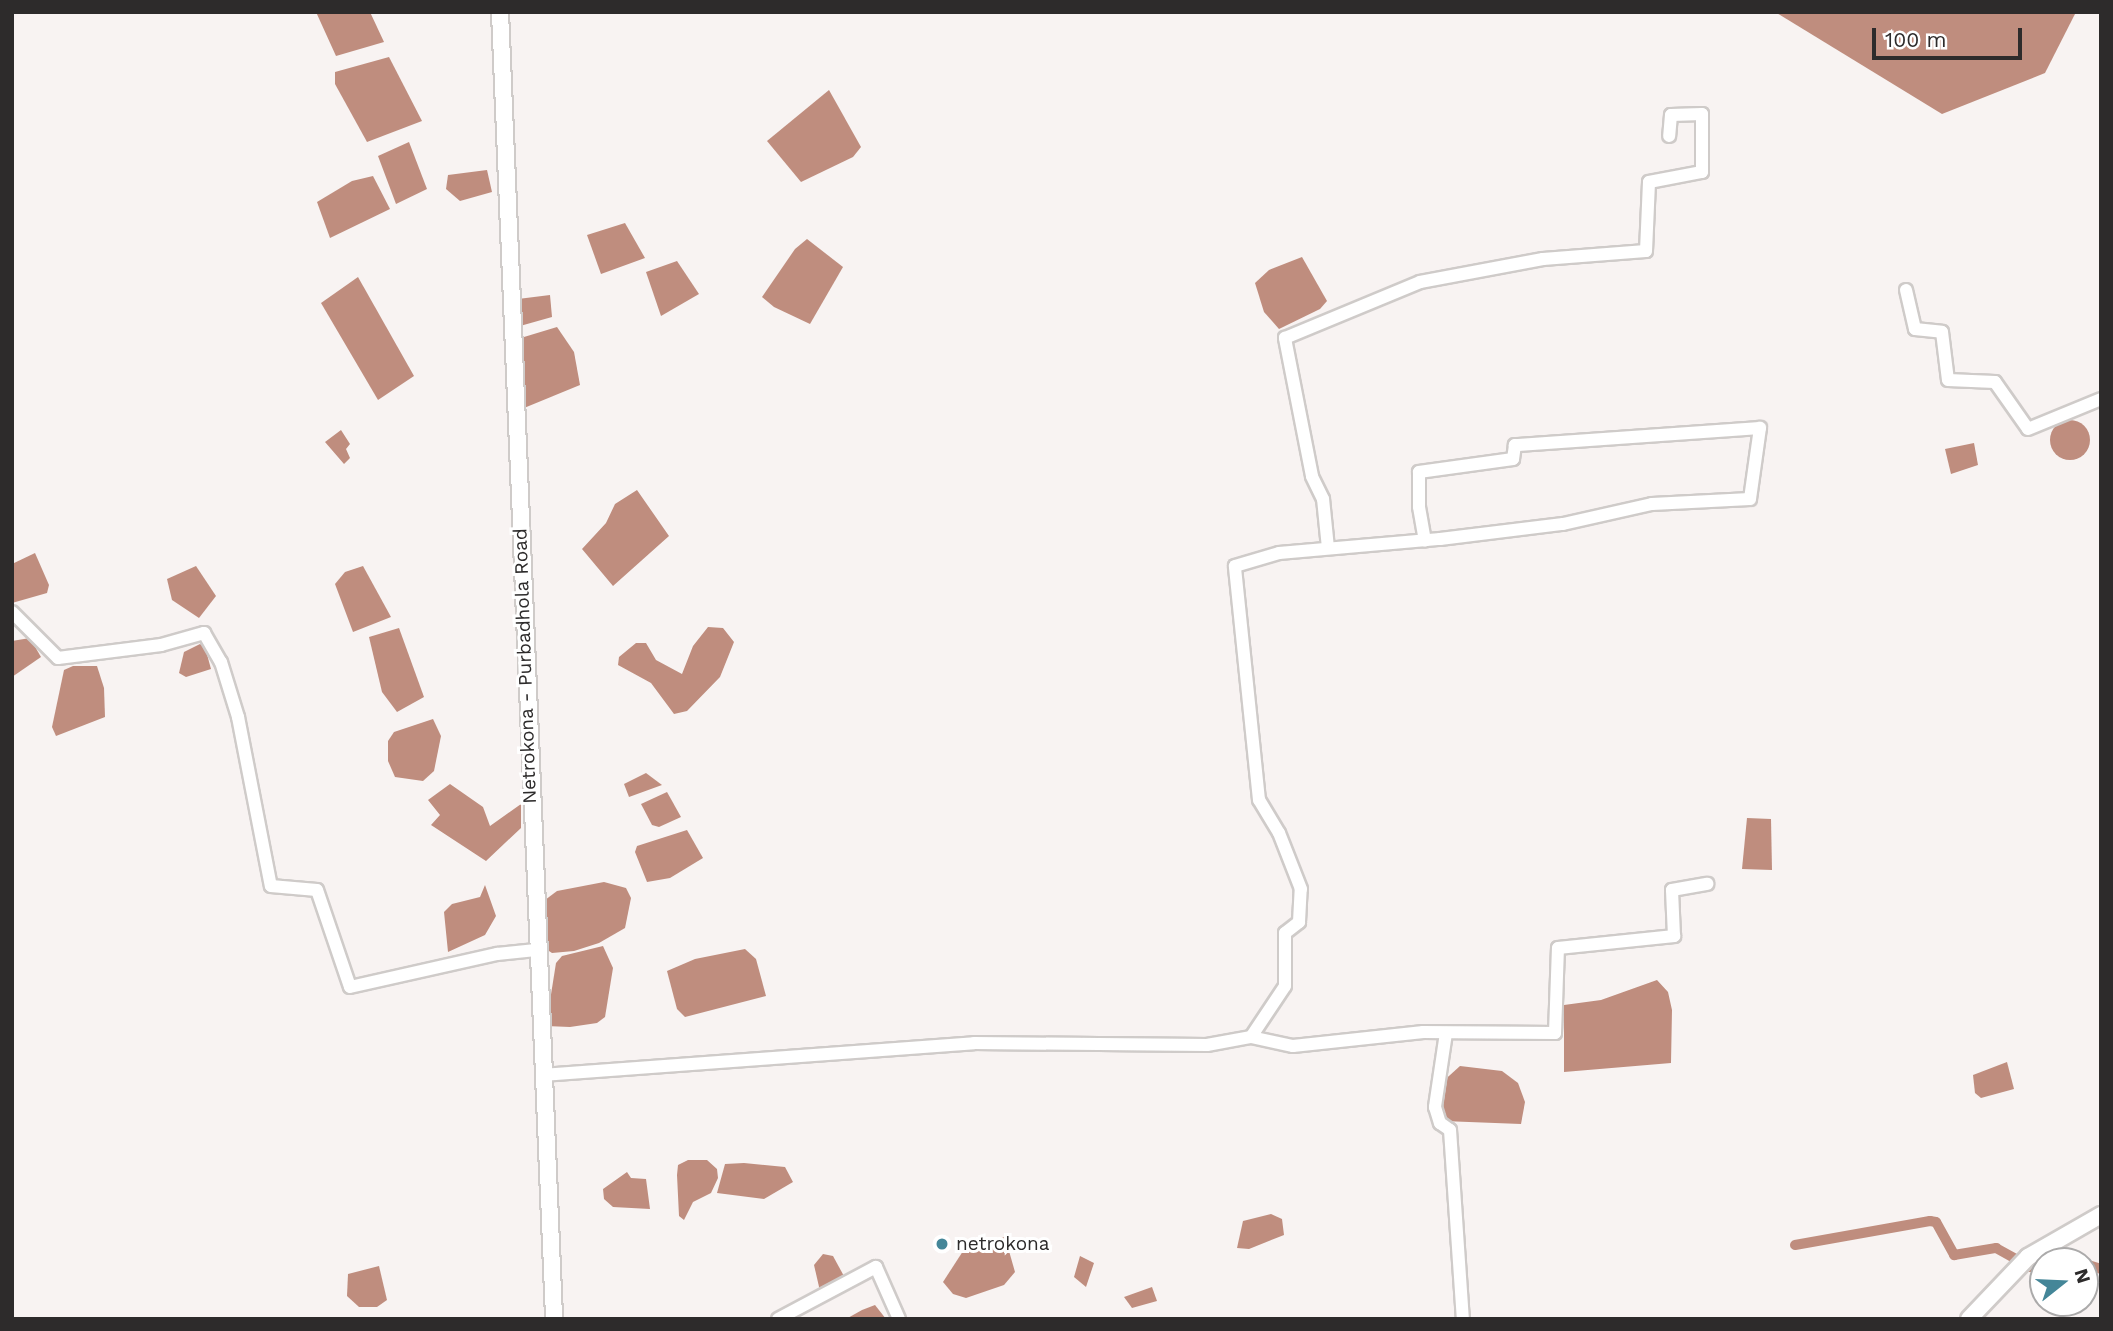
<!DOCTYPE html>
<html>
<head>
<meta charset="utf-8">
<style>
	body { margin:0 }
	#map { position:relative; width:2113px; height:1331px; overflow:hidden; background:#f8f3f2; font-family:"Work Sans",sans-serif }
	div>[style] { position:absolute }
	.water>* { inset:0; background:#bf8d7e }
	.round { border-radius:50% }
	.canal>* { height:10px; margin:-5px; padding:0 5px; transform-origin:5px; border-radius:5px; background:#bf8d7e }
	.roads { filter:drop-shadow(2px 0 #cfcbc9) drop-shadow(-2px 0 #cfcbc9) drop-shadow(0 2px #cfcbc9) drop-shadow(0 -2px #cfcbc9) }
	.street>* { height:12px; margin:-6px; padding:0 6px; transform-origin:6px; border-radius:6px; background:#fff }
	.secondary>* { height:16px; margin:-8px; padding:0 8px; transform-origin:8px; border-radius:8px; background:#fff }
	.dots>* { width:19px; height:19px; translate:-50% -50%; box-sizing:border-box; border:4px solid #fff; border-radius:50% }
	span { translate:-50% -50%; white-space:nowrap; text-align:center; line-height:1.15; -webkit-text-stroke:6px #fff; paint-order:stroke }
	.street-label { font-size:19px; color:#2d2b2b }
	.poi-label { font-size:19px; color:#2d2b2b }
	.left { translate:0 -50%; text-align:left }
	.frame { position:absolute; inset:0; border:14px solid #2d2b2b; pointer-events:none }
	.north { position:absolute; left:2029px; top:1247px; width:70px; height:70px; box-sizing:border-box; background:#fff; border:2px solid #abaaaa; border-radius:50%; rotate:72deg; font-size:19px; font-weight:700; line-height:28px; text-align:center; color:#2d2b2b }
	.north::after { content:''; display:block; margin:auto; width:24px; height:32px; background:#448698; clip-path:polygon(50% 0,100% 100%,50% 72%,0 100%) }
	.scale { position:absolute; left:1872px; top:28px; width:150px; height:32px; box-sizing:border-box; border:4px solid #2d2b2b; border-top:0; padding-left:9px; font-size:21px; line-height:24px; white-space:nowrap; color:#2d2b2b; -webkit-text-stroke:5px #fff; paint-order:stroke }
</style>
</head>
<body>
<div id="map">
	<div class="water">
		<i style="clip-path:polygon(316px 12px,370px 12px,384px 42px,336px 56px)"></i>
		<i style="clip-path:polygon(1775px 12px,2076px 12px,2045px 73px,1942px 114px)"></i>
		<i style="clip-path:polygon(389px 57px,422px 121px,367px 142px,335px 84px,335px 72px)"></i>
		<i style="clip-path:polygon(829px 90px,861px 147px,853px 157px,801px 182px,767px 141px)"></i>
		<i style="clip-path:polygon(409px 142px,427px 189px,396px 204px,378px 156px)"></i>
		<i style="clip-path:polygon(487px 170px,492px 192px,460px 201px,446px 189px,448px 175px)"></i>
		<i style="clip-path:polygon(373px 176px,390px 209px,330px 238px,317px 202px,352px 181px)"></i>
		<i style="clip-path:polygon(625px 223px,645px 258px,601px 274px,587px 235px)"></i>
		<i style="clip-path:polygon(807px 239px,843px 267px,810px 324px,774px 307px,762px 297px,795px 249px)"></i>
		<i style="clip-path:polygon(1302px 257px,1327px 301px,1320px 309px,1279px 329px,1264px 312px,1255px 283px,1269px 270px)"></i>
		<i style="clip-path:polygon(677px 261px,699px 294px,661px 316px,646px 272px)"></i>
		<i style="clip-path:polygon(358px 277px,414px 376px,378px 400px,321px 303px)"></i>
		<i style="clip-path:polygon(550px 295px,552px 317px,520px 326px,518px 299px)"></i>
		<i style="clip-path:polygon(557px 327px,574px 352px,580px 385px,524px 408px,524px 337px)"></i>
		<i class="round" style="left:2050px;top:420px;width:40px;height:40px"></i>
		<i style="clip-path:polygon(341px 430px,350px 444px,346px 449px,350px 458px,344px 464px,325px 442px)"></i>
		<i style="clip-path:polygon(1974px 443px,1978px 465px,1951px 474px,1945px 449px)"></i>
		<i style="clip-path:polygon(637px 490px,669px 536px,613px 586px,582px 549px,606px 523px,615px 504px)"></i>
		<i style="clip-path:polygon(35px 553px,49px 585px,47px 593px,12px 603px,12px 564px)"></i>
		<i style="clip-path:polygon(196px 566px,216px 596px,199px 618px,172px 600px,167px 579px)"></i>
		<i style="clip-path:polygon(363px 566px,391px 617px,353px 632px,335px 584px,345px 572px)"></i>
		<i style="clip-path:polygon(708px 627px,723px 628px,734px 642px,720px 677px,687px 711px,674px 714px,651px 683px,618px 665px,619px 657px,636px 643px,646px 643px,656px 660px,682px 674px,693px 646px)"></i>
		<i style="clip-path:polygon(399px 628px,424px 697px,397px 712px,382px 692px,369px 637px)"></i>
		<i style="clip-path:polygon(30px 638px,41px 657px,12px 677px,12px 641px)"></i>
		<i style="clip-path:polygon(200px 644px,205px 647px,211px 669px,186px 677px,179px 673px,184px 652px)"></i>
		<i style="clip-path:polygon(73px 666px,97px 666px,104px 688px,105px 717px,56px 736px,52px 727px,64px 670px)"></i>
		<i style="clip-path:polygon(433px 719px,441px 736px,434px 771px,423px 781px,395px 777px,388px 761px,388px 741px,394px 732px)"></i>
		<i style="clip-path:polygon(646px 773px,662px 785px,629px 797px,624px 784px)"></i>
		<i style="clip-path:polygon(450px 784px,483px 807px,490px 826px,521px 804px,521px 828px,486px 861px,431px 825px,440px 815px,428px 800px)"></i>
		<i style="clip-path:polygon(667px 792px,681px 817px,659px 827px,652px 825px,641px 804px)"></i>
		<i style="clip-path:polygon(1747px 818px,1771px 819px,1772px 870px,1742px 869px)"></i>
		<i style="clip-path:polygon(687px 830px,703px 858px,670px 878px,647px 882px,635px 852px,637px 846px)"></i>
		<i style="clip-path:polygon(604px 882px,626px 888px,631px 898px,625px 928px,599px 943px,574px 951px,552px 953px,543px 947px,541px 903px,557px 891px)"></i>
		<i style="clip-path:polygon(485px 885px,496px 916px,485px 935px,448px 952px,444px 912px,452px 904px,480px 897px)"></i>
		<i style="clip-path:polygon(603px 946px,613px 968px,605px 1017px,597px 1023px,570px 1027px,546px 1026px,556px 963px,562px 956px)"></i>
		<i style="clip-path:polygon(745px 949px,756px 959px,766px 996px,685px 1017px,677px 1009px,667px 971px,695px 959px)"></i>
		<i style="clip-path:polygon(1657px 980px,1668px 992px,1672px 1010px,1671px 1063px,1564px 1072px,1564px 1005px,1601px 1000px)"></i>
		<i style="clip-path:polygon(2007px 1062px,2014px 1089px,1981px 1098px,1975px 1093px,1973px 1075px)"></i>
		<i style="clip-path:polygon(1460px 1066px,1502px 1071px,1518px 1083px,1525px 1102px,1521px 1124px,1443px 1121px,1437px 1100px,1439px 1085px)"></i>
		<i style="clip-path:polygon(688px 1160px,707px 1160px,717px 1169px,718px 1178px,711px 1193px,693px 1202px,684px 1220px,679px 1216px,677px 1175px,678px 1165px)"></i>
		<i style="clip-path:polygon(744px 1163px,785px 1167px,793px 1182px,764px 1199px,717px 1193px,725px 1164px)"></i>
		<i style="clip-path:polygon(627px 1172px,631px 1178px,646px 1179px,650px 1209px,613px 1207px,604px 1199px,603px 1189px)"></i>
		<i style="clip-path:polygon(1271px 1214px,1282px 1219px,1284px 1235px,1249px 1249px,1237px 1248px,1243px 1221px)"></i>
		<i style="clip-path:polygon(1005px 1237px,1015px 1272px,1004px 1285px,966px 1298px,953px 1294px,943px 1282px,965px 1248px)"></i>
		<i style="clip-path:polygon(823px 1254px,833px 1256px,845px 1278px,820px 1291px,814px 1265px)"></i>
		<i style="clip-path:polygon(1080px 1256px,1094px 1263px,1086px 1287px,1074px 1277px)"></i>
		<i style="clip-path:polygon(379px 1266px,387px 1300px,377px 1307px,359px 1307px,347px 1296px,348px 1274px)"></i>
		<i style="clip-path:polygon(1152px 1287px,1157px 1301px,1132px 1308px,1124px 1297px)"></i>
		<i style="clip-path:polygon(875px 1305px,886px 1319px,846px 1319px,862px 1310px)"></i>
	</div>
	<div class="canal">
		<i style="left:1795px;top:1245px;width:137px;rotate:-10.1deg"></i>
		<i style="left:1930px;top:1221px;width:6px;rotate:9deg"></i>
		<i style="left:1936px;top:1222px;width:38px;rotate:61deg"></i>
		<i style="left:1954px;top:1255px;width:43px;rotate:-9.5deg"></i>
		<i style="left:1996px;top:1248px;width:39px;rotate:29deg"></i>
		<i style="left:2030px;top:1267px;width:13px;rotate:-9deg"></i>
		<i style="left:2051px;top:1261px;width:24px"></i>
		<i style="left:2085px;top:1264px;width:17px;rotate:17deg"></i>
	</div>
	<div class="roads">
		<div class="street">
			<i style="left:1906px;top:290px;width:40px;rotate:77deg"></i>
			<i style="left:1915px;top:329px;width:27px;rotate:6deg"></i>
			<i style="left:1942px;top:332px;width:48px;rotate:82.9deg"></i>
			<i style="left:1948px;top:380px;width:47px;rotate:2.4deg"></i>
			<i style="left:1995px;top:382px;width:57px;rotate:54.9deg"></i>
			<i style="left:2028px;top:429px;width:79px;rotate:-22.3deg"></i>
			<i style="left:1328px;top:548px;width:49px;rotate:-95.8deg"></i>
			<i style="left:1323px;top:499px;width:25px;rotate:-116deg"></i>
			<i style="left:1312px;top:476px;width:141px;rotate:-101.1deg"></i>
			<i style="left:1285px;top:338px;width:146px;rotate:-22.5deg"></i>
			<i style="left:1420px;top:282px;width:125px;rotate:-10.6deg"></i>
			<i style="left:1543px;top:259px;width:103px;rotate:-4.4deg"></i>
			<i style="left:1646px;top:251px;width:69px;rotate:-87.5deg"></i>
			<i style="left:1649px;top:182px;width:54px;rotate:-10.7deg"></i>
			<i style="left:1702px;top:172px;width:58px;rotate:-90deg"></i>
			<i style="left:1702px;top:114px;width:31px;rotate:178deg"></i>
			<i style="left:1671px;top:115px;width:21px;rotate:95deg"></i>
			<i style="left:12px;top:612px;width:65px;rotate:45deg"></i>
			<i style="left:58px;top:658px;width:104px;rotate:-7.2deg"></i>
			<i style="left:161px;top:645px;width:45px;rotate:-15.6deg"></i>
			<i style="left:204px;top:633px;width:34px;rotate:60deg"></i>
			<i style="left:221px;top:662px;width:58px;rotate:72.8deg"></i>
			<i style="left:238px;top:717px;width:172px;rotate:79deg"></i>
			<i style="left:271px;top:886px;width:46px;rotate:5deg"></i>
			<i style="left:317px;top:890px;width:102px;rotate:71.2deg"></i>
			<i style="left:350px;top:987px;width:151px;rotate:-12.7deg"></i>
			<i style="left:497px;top:954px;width:39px;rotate:-6deg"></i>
			<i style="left:1446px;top:1033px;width:75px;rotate:98.5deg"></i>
			<i style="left:1435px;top:1107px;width:17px;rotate:73deg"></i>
			<i style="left:1440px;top:1123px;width:12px;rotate:35deg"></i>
			<i style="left:1450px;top:1130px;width:189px;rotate:86.1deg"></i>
			<i style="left:1251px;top:1037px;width:61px;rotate:-56.3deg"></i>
			<i style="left:1285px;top:986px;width:53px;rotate:-90deg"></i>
			<i style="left:1285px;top:933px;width:18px;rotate:-38deg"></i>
			<i style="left:1299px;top:922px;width:33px;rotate:-87deg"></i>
			<i style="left:1301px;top:889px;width:60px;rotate:-111.4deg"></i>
			<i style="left:1279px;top:833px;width:39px;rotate:-121deg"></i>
			<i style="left:1259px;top:800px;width:235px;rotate:-95.9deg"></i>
			<i style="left:1235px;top:566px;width:46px;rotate:-16.5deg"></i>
			<i style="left:1279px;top:553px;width:162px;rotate:-5deg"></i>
			<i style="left:1440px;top:539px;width:124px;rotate:-7deg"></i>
			<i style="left:1563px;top:524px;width:91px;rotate:-12.7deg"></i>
			<i style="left:1652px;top:504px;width:98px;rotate:-2.9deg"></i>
			<i style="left:1750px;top:499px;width:72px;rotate:-82deg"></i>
			<i style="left:1760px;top:428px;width:246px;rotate:176deg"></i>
			<i style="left:1515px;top:445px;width:14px;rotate:98deg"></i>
			<i style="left:1513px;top:459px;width:95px;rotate:172.1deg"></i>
			<i style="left:1419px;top:472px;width:35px;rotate:90deg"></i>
			<i style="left:1419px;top:507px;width:34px;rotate:80deg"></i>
			<i style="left:542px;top:1075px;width:433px;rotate:-4.2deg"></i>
			<i style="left:974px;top:1043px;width:233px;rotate:0.5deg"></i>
			<i style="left:1207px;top:1045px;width:45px;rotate:-10.3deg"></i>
			<i style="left:1251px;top:1037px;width:43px;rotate:12.1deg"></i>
			<i style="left:1293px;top:1046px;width:131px;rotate:-6.1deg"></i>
			<i style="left:1423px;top:1032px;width:132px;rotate:0.4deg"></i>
			<i style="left:1555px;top:1033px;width:85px;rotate:-88deg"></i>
			<i style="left:1558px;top:948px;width:117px;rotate:-5.9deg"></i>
			<i style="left:1674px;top:936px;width:46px;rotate:-92.5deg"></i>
			<i style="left:1672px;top:890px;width:36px;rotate:-10deg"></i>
			<i style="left:778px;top:1319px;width:111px;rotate:-28deg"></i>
			<i style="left:876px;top:1267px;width:57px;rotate:66.1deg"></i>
		</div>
		<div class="secondary">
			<i style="left:500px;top:12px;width:1308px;rotate:87.63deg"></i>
			<i style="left:1969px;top:1319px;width:86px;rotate:-46.4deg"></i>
			<i style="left:2028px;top:1257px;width:84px;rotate:-29.9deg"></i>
		</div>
	</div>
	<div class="dots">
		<i style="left:942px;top:1244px;background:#448698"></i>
	</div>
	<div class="street-label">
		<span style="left:525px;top:666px;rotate:-92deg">Netrokona - Purbadhola Road</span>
	</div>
	<div class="poi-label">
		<span class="left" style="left:956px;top:1244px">netrokona</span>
	</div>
	<div class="frame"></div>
	<div class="north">N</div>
	<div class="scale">100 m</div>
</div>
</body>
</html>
